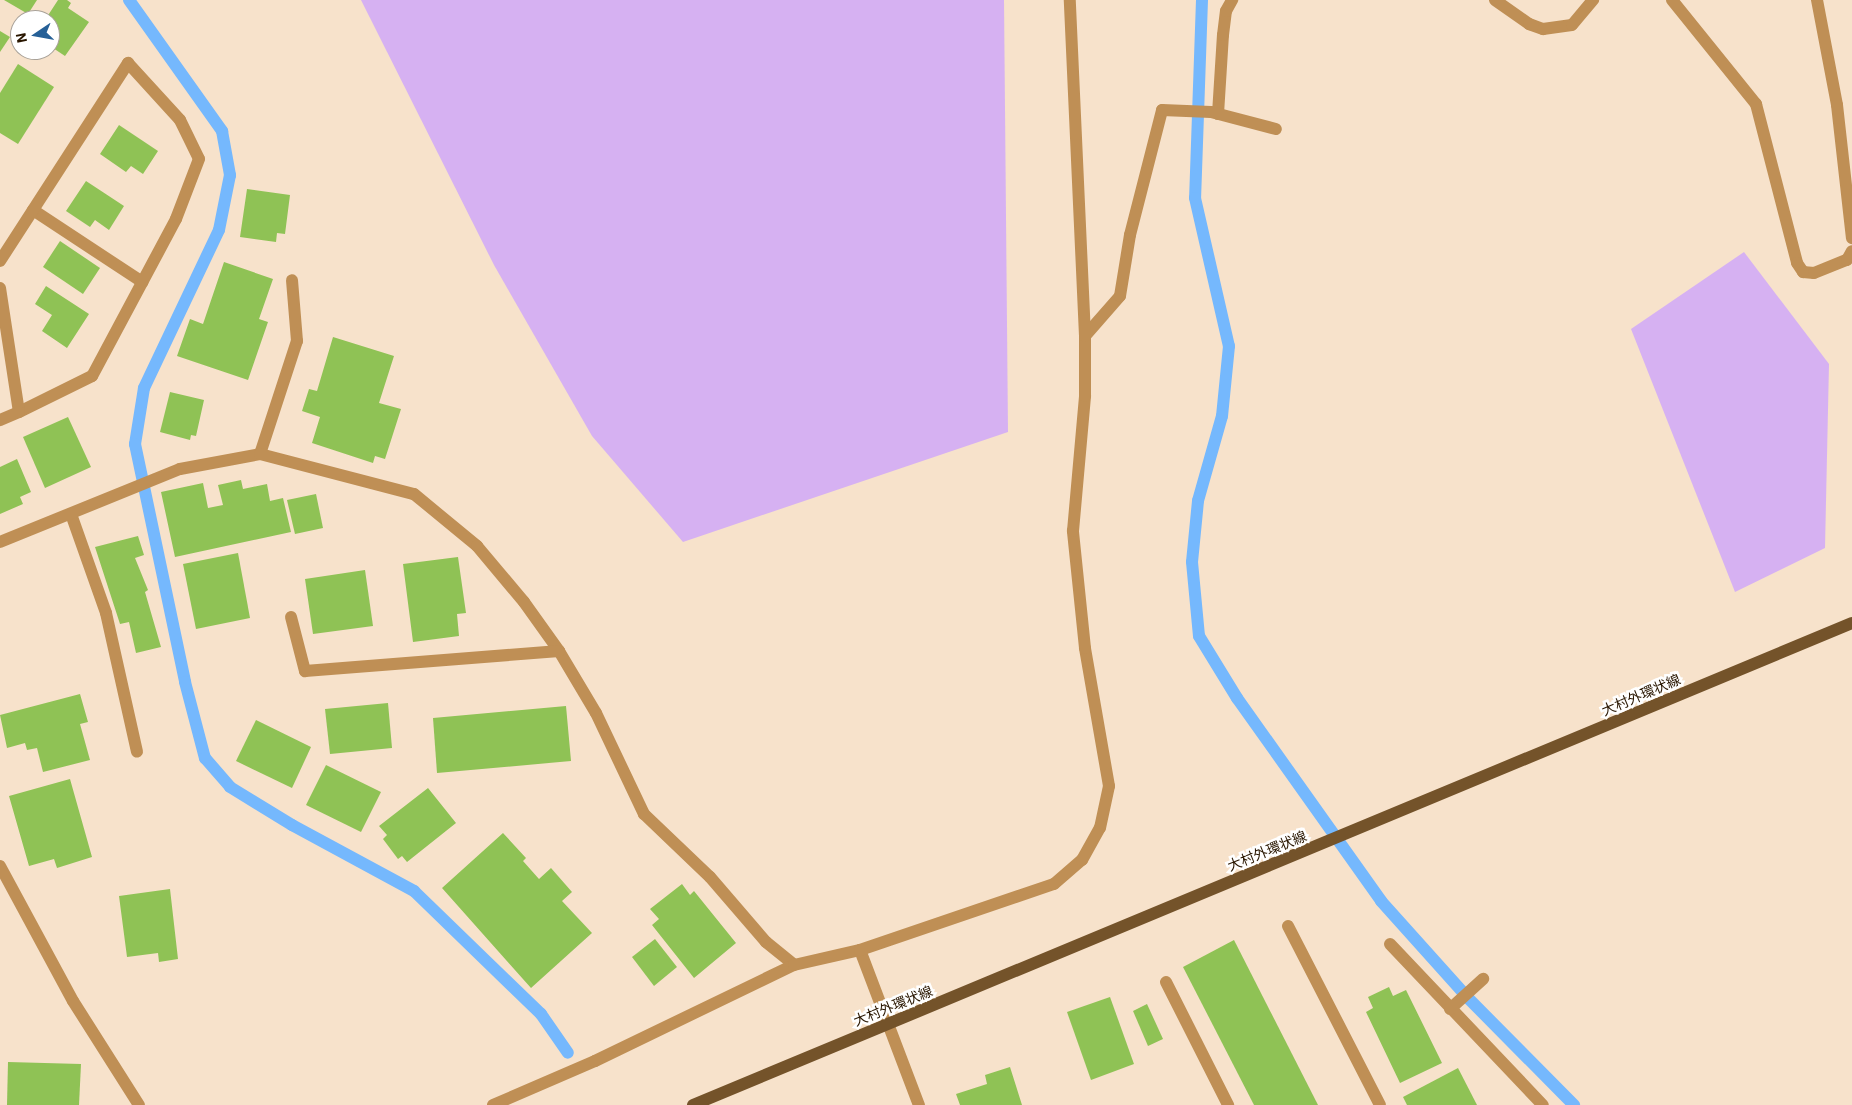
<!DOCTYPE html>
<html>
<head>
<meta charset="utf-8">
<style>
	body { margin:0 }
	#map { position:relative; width:1852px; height:1105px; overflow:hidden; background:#f7e2cb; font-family:"IBM Plex Sans","Noto Sans JP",sans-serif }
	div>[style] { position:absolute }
	.green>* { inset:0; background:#d6b1f2 }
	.stream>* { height:12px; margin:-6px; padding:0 6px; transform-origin:6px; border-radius:6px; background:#75b8fd }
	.building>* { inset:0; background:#8fc255 }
	.minor>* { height:12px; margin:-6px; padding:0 6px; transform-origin:6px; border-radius:6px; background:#bf8f55 }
	.major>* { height:12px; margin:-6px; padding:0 6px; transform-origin:6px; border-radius:6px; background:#74532a }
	span { translate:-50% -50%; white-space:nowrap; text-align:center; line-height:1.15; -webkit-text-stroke:5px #fff; paint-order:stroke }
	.street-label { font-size:14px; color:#291600 }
	.north { position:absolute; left:10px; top:10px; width:50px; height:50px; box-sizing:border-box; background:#fff; border:1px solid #a9a299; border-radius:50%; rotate:258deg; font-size:14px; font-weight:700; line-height:20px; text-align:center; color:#291600 }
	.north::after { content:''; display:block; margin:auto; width:18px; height:22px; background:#266097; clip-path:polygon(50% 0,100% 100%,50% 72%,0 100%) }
</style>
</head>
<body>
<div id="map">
	<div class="green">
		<i style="clip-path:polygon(361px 0,1004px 0,1008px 432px,683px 542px,592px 436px,494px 265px)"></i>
		<i style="clip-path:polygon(1744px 252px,1829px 364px,1825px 548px,1735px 592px,1631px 329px)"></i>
	</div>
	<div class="stream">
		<i style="left:129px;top:0;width:161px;rotate:54.6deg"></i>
		<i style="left:222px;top:131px;width:45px;rotate:79.7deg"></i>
		<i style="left:230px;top:175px;width:56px;rotate:101.3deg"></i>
		<i style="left:219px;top:230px;width:175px;rotate:115.4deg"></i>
		<i style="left:144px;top:388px;width:57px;rotate:99.1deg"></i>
		<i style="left:135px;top:444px;width:243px;rotate:78.1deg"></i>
		<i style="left:185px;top:682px;width:79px;rotate:75.3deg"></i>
		<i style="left:205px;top:758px;width:38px;rotate:49deg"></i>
		<i style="left:230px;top:787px;width:73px;rotate:31.5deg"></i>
		<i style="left:292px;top:825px;width:139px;rotate:28.4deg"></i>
		<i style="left:414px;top:891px;width:177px;rotate:44.1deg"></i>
		<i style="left:541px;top:1014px;width:47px;rotate:55.3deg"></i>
		<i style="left:1202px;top:0;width:198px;rotate:92deg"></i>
		<i style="left:1195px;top:198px;width:152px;rotate:77.1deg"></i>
		<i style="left:1229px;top:346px;width:70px;rotate:95.7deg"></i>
		<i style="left:1222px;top:416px;width:88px;rotate:105.8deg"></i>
		<i style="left:1198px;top:501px;width:61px;rotate:95.6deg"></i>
		<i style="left:1192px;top:562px;width:74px;rotate:84.6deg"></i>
		<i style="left:1199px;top:636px;width:73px;rotate:58.5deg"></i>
		<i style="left:1237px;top:698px;width:249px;rotate:54.6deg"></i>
		<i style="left:1381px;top:901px;width:130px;rotate:48.1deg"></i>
		<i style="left:1468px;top:998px;width:151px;rotate:45.3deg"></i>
	</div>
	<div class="building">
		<i style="clip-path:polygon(4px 0,37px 0,28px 14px)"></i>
		<i style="clip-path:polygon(58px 0,67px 0,71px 3px,68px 8px,89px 22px,65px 56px,50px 46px,50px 20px,45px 20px)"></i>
		<i style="clip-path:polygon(0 31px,10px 37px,0 52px)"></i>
		<i style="clip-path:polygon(18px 64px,54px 87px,18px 144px,0 133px,0 93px)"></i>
		<i style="clip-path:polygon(119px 125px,158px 151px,143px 174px,131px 166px,126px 172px,100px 154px)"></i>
		<i style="clip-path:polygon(86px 181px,124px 206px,109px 230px,95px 220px,90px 227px,66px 211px)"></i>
		<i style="clip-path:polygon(247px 189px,290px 195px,285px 234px,277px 233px,276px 242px,240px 237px)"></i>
		<i style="clip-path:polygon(60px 241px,100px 268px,83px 294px,43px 267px)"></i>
		<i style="clip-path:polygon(224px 262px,273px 279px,259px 319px,268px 322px,248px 380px,177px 356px,190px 319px,203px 324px)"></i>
		<i style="clip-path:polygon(46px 286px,89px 314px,67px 348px,42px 331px,52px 315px,35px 304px)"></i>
		<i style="clip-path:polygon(333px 337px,394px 356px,379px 403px,401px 409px,385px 459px,375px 456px,373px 463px,312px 443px,320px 417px,302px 411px,309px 389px,317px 391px)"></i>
		<i style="clip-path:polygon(170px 392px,204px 400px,196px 436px,191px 435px,190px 440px,160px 432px)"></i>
		<i style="clip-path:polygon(68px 417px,91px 467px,45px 488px,23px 437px)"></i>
		<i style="clip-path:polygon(17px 459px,31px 492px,20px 497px,23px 504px,0 514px,0 467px)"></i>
		<i style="clip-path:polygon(241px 480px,243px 489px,267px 484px,270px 501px,283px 498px,291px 532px,175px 557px,161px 492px,203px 483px,208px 508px,223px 505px,218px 485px)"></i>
		<i style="clip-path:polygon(316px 494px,323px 528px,295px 534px,287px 500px)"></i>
		<i style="clip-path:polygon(138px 536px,144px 555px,135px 558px,148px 590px,145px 592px,161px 647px,136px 653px,129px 622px,120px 624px,95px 547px)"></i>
		<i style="clip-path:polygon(238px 553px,250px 618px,196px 629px,183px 564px)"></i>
		<i style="clip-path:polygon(458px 557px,466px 613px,457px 614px,459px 636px,413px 642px,403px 564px)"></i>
		<i style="clip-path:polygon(365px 570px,373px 626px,313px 634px,305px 579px)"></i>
		<i style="clip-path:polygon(80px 694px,88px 722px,80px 724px,90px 760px,43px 772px,37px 748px,27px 750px,25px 743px,7px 748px,0 715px)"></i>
		<i style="clip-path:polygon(388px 703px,392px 748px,330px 754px,325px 709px)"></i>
		<i style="clip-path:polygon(566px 706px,571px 761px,437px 773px,433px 718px)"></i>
		<i style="clip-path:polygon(256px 720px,311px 747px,292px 788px,236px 761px)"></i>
		<i style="clip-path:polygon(326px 765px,381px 792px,361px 832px,306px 805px)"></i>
		<i style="clip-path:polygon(70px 779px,92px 857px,57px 868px,54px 859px,29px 866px,9px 796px)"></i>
		<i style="clip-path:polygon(428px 788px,456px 823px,407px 862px,402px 856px,398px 859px,383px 839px,387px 835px,379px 826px)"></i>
		<i style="clip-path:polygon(503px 833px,526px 858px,523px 861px,539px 879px,551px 868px,572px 892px,562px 901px,592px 933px,531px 988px,442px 888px)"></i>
		<i style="clip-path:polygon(682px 884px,690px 895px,694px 891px,736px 943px,694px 978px,652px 925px,659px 919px,650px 909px)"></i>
		<i style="clip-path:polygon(170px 889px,178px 959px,159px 962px,158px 953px,127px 957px,119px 896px)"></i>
		<i style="clip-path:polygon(655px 939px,677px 967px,654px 986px,632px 957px)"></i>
		<i style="clip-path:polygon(1234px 940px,1318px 1105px,1254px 1105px,1183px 967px)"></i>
		<i style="clip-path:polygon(1389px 987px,1393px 996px,1406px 990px,1442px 1063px,1400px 1083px,1366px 1012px,1373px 1008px,1368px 997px)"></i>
		<i style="clip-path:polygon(1110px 997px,1134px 1064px,1091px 1080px,1067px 1012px)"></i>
		<i style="clip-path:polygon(1147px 1004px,1163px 1039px,1148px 1046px,1133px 1011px)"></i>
		<i style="clip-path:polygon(8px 1062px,81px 1064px,79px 1105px,7px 1105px)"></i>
		<i style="clip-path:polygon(1010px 1067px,1022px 1105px,960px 1105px,956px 1094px,987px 1084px,985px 1075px)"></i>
		<i style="clip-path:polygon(1458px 1068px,1477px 1105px,1407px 1105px,1403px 1097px)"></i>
	</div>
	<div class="minor">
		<i style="left:1495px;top:0;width:42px;rotate:35.2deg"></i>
		<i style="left:1529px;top:24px;width:15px;rotate:20deg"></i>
		<i style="left:1543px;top:29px;width:29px;rotate:-8deg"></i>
		<i style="left:1572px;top:25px;width:33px;rotate:-50deg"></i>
		<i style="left:1672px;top:0;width:134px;rotate:51.1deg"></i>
		<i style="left:1756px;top:104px;width:164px;rotate:75.5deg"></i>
		<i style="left:1797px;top:263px;width:11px;rotate:56deg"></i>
		<i style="left:1803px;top:272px;width:11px;rotate:5deg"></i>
		<i style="left:1814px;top:273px;width:35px;rotate:-22deg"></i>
		<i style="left:1847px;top:260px;width:10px;rotate:-61deg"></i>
		<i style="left:1817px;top:0;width:107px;rotate:79.2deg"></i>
		<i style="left:1837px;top:105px;width:134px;rotate:83.6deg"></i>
		<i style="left:1218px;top:114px;width:79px;rotate:-86.4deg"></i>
		<i style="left:1223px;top:35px;width:24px;rotate:-83deg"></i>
		<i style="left:1226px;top:11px;width:13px;rotate:-61deg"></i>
		<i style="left:33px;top:210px;width:131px;rotate:33.4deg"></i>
		<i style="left:0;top:261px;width:236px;rotate:-57.1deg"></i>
		<i style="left:128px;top:63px;width:77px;rotate:47.6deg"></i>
		<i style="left:180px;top:120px;width:43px;rotate:64deg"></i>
		<i style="left:199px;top:159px;width:64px;rotate:111deg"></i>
		<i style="left:176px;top:219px;width:178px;rotate:118.1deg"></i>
		<i style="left:92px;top:376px;width:81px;rotate:153.7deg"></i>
		<i style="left:0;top:288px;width:125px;rotate:81.3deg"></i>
		<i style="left:19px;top:412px;width:21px;rotate:157deg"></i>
		<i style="left:1085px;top:336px;width:53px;rotate:-48.8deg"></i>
		<i style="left:1120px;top:296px;width:62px;rotate:-80.7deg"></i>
		<i style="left:1130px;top:235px;width:129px;rotate:-75.6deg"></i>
		<i style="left:1162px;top:110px;width:49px;rotate:2.3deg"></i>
		<i style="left:1211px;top:112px;width:67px;rotate:14.7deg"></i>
		<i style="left:260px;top:454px;width:119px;rotate:-71.9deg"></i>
		<i style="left:297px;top:341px;width:61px;rotate:-94.7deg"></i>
		<i style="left:71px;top:514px;width:105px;rotate:70.5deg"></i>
		<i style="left:106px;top:613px;width:142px;rotate:77.4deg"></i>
		<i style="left:0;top:542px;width:194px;rotate:-22.1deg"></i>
		<i style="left:180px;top:469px;width:81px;rotate:-10.6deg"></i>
		<i style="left:260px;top:454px;width:159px;rotate:14.6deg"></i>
		<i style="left:414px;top:494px;width:82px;rotate:39.5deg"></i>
		<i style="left:477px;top:546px;width:73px;rotate:50deg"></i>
		<i style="left:524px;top:602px;width:60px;rotate:54.5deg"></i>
		<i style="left:559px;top:651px;width:72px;rotate:59.2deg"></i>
		<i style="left:596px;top:713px;width:112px;rotate:64.6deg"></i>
		<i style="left:644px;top:814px;width:91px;rotate:43.7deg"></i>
		<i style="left:710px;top:877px;width:86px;rotate:49.3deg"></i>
		<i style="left:766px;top:942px;width:36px;rotate:39deg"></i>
		<i style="left:291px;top:617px;width:56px;rotate:75.5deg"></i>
		<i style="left:305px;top:671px;width:255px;rotate:-4.5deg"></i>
		<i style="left:0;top:866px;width:153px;rotate:61.6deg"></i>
		<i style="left:73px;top:1001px;width:123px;rotate:57.6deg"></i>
		<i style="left:1288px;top:926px;width:201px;rotate:62.8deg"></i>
		<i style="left:1390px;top:944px;width:222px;rotate:46.5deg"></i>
		<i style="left:860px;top:950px;width:166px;rotate:69.2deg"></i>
		<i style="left:1166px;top:982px;width:138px;rotate:63.2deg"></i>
		<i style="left:1450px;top:1009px;width:45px;rotate:-42.3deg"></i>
		<i style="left:493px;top:1105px;width:111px;rotate:-23.3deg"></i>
		<i style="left:595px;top:1061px;width:221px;rotate:-25.8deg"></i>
		<i style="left:794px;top:965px;width:68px;rotate:-12.8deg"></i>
		<i style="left:860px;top:950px;width:205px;rotate:-18.8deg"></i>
		<i style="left:1054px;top:884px;width:37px;rotate:-41deg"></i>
		<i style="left:1082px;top:860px;width:37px;rotate:-61deg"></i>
		<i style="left:1100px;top:828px;width:43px;rotate:-77.9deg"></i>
		<i style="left:1109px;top:786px;width:140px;rotate:-99.9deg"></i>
		<i style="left:1085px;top:648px;width:118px;rotate:-95.9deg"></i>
		<i style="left:1073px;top:531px;width:136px;rotate:-84.9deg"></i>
		<i style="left:1085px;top:396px;width:60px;rotate:-90deg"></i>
		<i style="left:1085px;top:336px;width:336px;rotate:-92.6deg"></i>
	</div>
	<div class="major">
		<i style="left:693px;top:1105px;width:1255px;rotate:-22.58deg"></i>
	</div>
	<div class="street-label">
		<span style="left:1641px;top:695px;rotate:-23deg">大村外環状線</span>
		<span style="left:1267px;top:851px;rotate:-22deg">大村外環状線</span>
		<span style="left:893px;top:1006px;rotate:-22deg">大村外環状線</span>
	</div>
	<div class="north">N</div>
</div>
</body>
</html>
